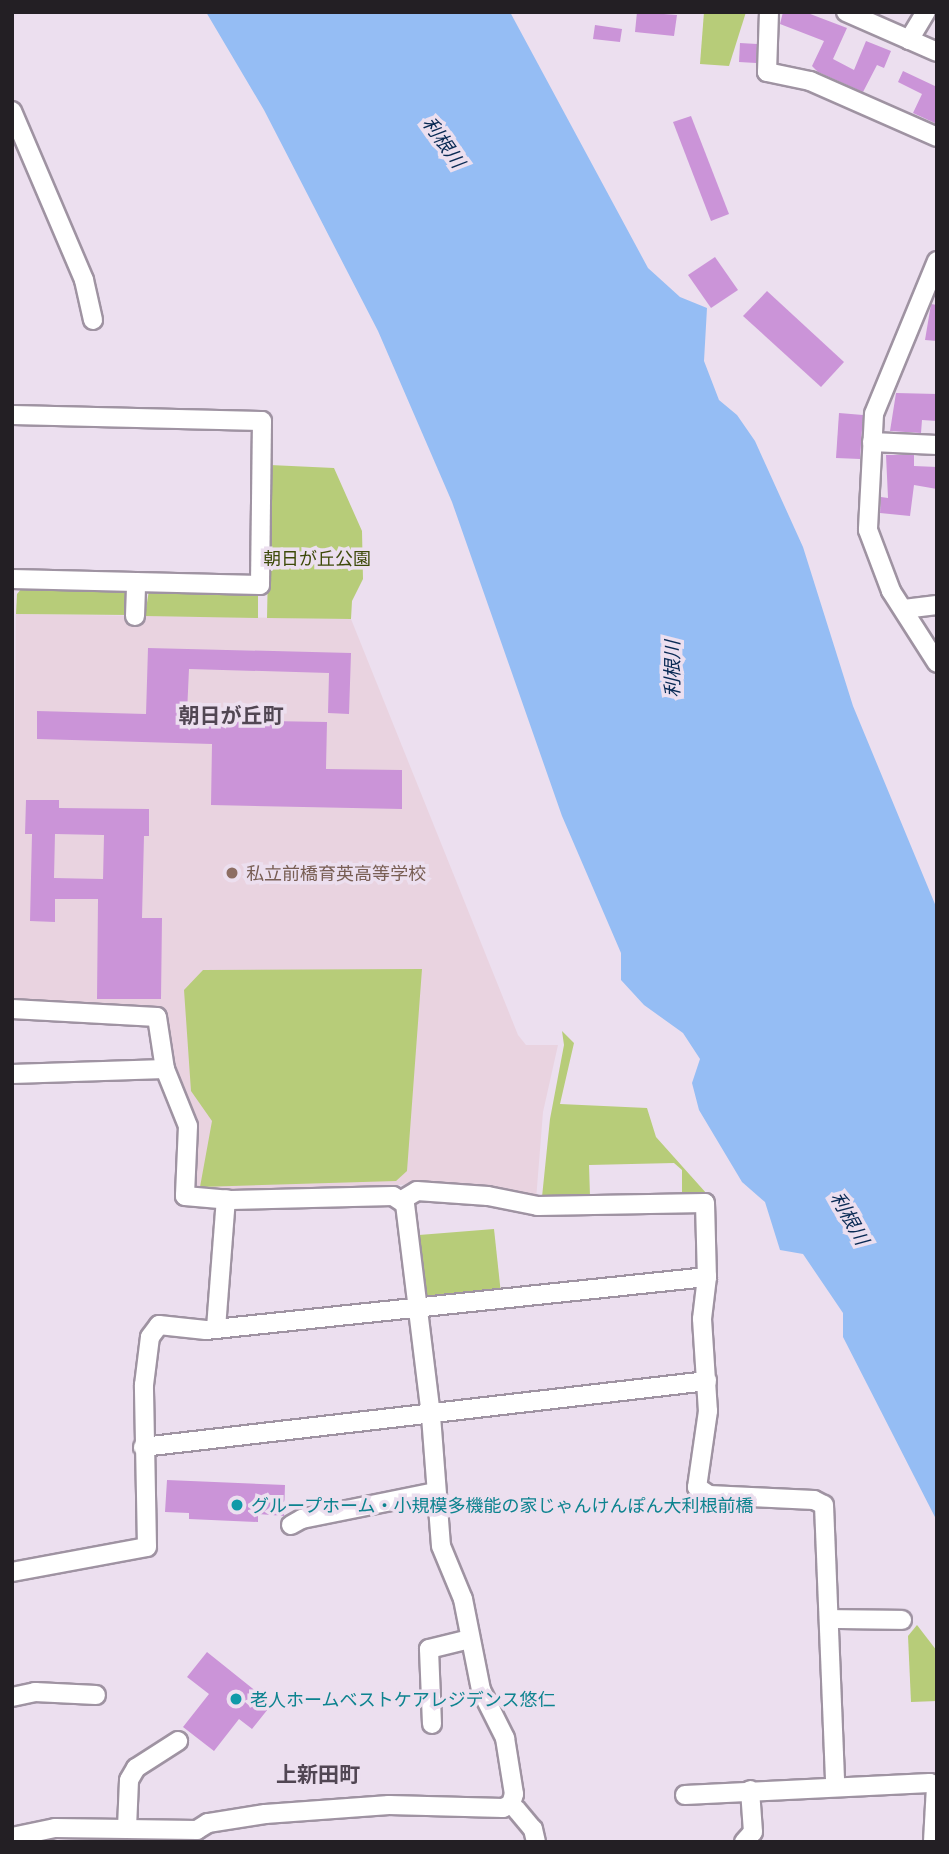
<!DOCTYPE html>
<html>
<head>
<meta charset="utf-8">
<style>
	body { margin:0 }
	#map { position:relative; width:949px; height:1854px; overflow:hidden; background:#ecdfef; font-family:Commissioner,"Noto Sans JP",sans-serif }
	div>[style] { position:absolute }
	.education>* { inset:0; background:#e9d3e0 }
	.green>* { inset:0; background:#b7cc79 }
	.water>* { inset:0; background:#95bdf4 }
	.building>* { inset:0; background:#cb94d8 }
	.roads { filter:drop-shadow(2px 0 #9f93a2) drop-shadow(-2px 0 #9f93a2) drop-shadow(0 2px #9f93a2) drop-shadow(0 -2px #9f93a2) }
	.minor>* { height:18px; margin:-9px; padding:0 9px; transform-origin:9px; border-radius:9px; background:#fff }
	.dots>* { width:19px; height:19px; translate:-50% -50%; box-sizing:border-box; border:4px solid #ecdfef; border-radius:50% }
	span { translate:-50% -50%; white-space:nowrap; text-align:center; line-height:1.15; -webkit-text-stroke:7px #ecdfef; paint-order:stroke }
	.park-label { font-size:18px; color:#3d4909 }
	.education-label { font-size:18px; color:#785e54 }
	.left { translate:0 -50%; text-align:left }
	.culture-label { font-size:18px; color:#0d838f }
	.water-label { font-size:19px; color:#082953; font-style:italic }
	.quarter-label { font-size:21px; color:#514653; font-weight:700 }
	.frame { position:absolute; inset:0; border:14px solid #231f24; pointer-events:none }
</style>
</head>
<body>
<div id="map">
	<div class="education">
		<i style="clip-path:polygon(16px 614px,351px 619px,518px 1035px,526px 1045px,558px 1045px,543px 1112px,536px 1200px,463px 1188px,462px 1183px,191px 1191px,165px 1012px,12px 1001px)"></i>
	</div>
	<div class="green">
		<i style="clip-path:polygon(704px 12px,746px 12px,729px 66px,700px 64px)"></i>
		<i style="clip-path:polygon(270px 465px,334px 468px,362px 531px,363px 579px,352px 601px,351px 619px,267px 618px)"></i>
		<i style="clip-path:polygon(22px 588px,124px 590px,129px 594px,130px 615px,16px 614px,17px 594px)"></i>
		<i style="clip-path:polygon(149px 590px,254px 592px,258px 596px,258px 618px,145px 616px)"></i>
		<i style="clip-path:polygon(422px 969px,407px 1171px,396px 1181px,200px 1187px,212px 1121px,191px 1091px,184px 990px,203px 970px)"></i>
		<i style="clip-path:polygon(562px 1031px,574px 1043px,560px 1104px,647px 1108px,656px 1137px,707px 1194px,682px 1198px,682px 1170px,674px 1163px,589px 1165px,590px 1196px,542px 1197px,550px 1119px,564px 1045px)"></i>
		<i style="clip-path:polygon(494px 1229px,501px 1294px,426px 1298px,419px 1235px)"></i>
		<i style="clip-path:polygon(917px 1625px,937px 1651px,937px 1701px,911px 1702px,908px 1636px)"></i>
	</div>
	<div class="water">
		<i style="clip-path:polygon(206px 12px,510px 12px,648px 268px,680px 297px,707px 308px,704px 361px,719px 400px,737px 415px,755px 441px,803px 547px,853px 706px,937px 909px,937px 1521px,843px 1337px,843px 1313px,803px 1254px,780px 1250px,765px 1202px,742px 1182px,699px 1110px,692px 1083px,700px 1059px,683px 1033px,644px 1005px,621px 980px,621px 953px,562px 816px,452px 502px,378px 331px,264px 110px)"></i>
	</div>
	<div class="building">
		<i style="clip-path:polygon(637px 12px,677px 15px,674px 36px,635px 32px)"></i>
		<i style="clip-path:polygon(783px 12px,805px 12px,847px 28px,833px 59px,854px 70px,866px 41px,891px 51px,884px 68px,877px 65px,863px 92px,818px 72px,812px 66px,824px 41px,780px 24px)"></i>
		<i style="clip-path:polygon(595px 25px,622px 29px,620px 42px,593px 39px)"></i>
		<i style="clip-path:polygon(740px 43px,757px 44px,756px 63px,739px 62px)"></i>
		<i style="clip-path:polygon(903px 71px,937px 87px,937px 124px,913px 113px,922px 94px,898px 82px)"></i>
		<i style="clip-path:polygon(691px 116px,729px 214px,711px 221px,673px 122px)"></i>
		<i style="clip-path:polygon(715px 257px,738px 290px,711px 308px,688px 275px)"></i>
		<i style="clip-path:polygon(767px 291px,844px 362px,821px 387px,743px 316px)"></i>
		<i style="clip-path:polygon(931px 304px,937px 305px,937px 341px,925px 340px)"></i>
		<i style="clip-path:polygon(896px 393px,937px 394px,937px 421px,922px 420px,921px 433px,890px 431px)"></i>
		<i style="clip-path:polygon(839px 413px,863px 415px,860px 459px,836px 458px)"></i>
		<i style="clip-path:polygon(886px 455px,914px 455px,914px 466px,937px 467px,937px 489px,914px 485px,910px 516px,880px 513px,881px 497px,888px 498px)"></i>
		<i style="clip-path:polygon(148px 648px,351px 653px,349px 714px,328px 713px,329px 673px,189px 669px,187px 713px,211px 714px,211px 720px,327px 722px,326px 769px,402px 770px,402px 809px,211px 805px,212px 744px,37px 739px,37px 711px,146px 714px)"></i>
		<i style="clip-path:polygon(evenodd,26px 800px,59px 800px,59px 808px,149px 809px,149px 836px,144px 836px,142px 918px,162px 918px,161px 999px,97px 999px,98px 899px,55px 899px,55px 922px,30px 921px,32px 834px,25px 834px,26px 800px,55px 834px,104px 835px,103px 879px,54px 878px,55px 834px)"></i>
		<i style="clip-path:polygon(167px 1480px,285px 1485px,284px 1516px,258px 1514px,258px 1522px,189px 1519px,189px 1513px,165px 1512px)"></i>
		<i style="clip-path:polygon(207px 1652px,272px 1704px,252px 1729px,239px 1719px,214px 1751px,183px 1727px,209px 1694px,187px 1677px)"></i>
	</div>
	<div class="roads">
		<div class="minor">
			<i style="left:769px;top:12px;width:60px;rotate:91.9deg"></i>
			<i style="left:767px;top:72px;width:44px;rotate:11.8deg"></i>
			<i style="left:810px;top:81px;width:139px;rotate:23.8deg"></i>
			<i style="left:846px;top:12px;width:99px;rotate:23.7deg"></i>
			<i style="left:909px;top:40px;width:33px;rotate:-59deg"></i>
			<i style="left:12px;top:111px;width:184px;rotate:66.9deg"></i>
			<i style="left:84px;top:280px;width:41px;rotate:77.3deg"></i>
			<i style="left:937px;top:261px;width:165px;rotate:112.4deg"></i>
			<i style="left:874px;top:414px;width:116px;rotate:93deg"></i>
			<i style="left:868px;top:530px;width:65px;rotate:69.3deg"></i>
			<i style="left:891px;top:591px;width:85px;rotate:57.4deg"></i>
			<i style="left:12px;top:415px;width:250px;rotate:1.4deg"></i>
			<i style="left:262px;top:421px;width:164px;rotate:90.7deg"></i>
			<i style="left:260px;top:585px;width:248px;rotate:-178.6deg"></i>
			<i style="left:872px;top:442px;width:65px;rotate:2.6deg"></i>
			<i style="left:904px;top:609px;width:33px;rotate:-7deg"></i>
			<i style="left:135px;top:616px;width:34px;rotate:-88deg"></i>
			<i style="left:12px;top:1009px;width:145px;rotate:3.2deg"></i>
			<i style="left:157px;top:1017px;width:53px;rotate:81.3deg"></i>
			<i style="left:165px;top:1069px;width:61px;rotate:68deg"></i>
			<i style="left:188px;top:1126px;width:70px;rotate:92.5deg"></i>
			<i style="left:185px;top:1196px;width:46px;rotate:5deg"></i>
			<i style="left:231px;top:1200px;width:162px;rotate:-1.4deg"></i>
			<i style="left:393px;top:1196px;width:14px;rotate:34deg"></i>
			<i style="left:405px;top:1204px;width:214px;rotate:83deg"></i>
			<i style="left:431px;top:1416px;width:130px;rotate:85.6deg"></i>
			<i style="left:441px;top:1546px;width:57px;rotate:67.5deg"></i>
			<i style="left:463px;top:1599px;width:93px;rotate:78.8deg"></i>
			<i style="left:481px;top:1690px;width:54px;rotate:63.4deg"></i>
			<i style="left:505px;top:1738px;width:57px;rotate:80.9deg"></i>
			<i style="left:514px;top:1794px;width:10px;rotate:107deg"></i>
			<i style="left:511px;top:1804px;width:9px;rotate:153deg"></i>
			<i style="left:503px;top:1808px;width:114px;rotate:-178.5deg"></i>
			<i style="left:389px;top:1805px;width:124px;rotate:175.8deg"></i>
			<i style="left:265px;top:1814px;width:58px;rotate:171deg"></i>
			<i style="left:208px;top:1823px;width:13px;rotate:148deg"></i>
			<i style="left:197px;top:1830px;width:142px;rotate:-179.2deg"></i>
			<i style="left:55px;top:1828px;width:44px;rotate:168.2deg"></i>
			<i style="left:12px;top:1074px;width:153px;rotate:-1.9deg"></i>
			<i style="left:402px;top:1200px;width:17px;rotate:-31deg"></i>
			<i style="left:417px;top:1191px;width:71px;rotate:4deg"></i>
			<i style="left:488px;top:1196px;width:51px;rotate:11.3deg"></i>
			<i style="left:538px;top:1206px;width:167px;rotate:-1deg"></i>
			<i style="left:705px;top:1203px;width:74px;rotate:88.5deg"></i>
			<i style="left:707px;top:1277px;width:42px;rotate:96.8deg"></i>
			<i style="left:702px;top:1319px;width:92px;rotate:86.3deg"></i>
			<i style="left:708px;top:1411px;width:77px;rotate:98.2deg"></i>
			<i style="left:697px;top:1487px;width:14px;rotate:34deg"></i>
			<i style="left:709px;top:1495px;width:105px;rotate:2.7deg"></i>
			<i style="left:814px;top:1500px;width:11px;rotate:27deg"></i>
			<i style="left:824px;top:1505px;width:279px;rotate:87.7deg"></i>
			<i style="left:216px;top:1328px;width:129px;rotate:-85.6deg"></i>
			<i style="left:143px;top:1447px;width:568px;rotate:-6.67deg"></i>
			<i style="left:291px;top:1525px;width:13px;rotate:-29deg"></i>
			<i style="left:302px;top:1519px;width:137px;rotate:-11.4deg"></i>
			<i style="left:12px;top:1572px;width:137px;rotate:-10.5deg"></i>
			<i style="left:147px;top:1547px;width:162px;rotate:-91.1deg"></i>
			<i style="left:144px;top:1385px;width:48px;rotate:-82.9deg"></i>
			<i style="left:150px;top:1337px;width:15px;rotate:-53deg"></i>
			<i style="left:159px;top:1325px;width:47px;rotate:6.1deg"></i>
			<i style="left:206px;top:1330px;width:504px;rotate:-6.04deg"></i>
			<i style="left:831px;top:1619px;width:71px;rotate:0.8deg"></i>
			<i style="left:12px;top:1697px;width:24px;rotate:-12deg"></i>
			<i style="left:35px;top:1692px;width:61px;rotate:2.8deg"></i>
			<i style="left:432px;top:1724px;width:75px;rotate:-92.3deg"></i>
			<i style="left:429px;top:1649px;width:42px;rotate:-13.7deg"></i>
			<i style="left:685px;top:1795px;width:245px;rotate:-2.8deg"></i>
			<i style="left:930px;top:1783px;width:7px;rotate:27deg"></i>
			<i style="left:936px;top:1786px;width:56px;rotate:93.1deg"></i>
			<i style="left:516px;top:1809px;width:26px;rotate:50deg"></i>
			<i style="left:533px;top:1829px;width:13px;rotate:77deg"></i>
			<i style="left:127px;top:1828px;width:48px;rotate:-87.6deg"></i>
			<i style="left:129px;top:1780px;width:14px;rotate:-60deg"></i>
			<i style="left:136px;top:1768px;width:50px;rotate:-32.7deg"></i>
			<i style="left:744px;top:1842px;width:13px;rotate:-48deg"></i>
			<i style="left:753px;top:1832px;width:42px;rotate:-94.1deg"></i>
		</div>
	</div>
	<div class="dots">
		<i style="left:232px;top:873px;background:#8d6e63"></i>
		<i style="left:237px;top:1505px;background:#0f9aa8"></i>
		<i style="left:236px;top:1699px;background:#0f9aa8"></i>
	</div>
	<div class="park-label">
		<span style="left:317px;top:558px">朝日が丘公園</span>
	</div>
	<div class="education-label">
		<span class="left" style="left:246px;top:873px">私立前橋育英高等学校</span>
	</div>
	<div class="culture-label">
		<span class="left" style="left:251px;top:1505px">グループホーム・小規模多機能の家じゃんけんぽん大利根前橋</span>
		<span class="left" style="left:250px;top:1699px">老人ホームベストケアレジデンス悠仁</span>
	</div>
	<div class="water-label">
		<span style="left:444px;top:142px;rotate:55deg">利根川</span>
		<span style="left:672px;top:669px;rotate:-90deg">利根川</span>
		<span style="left:850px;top:1218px;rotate:61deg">利根川</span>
	</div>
	<div class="quarter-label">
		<span style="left:231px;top:715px">朝日が丘町</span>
		<span style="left:318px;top:1774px">上新田町</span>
	</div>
	<div class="frame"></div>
</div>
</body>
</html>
